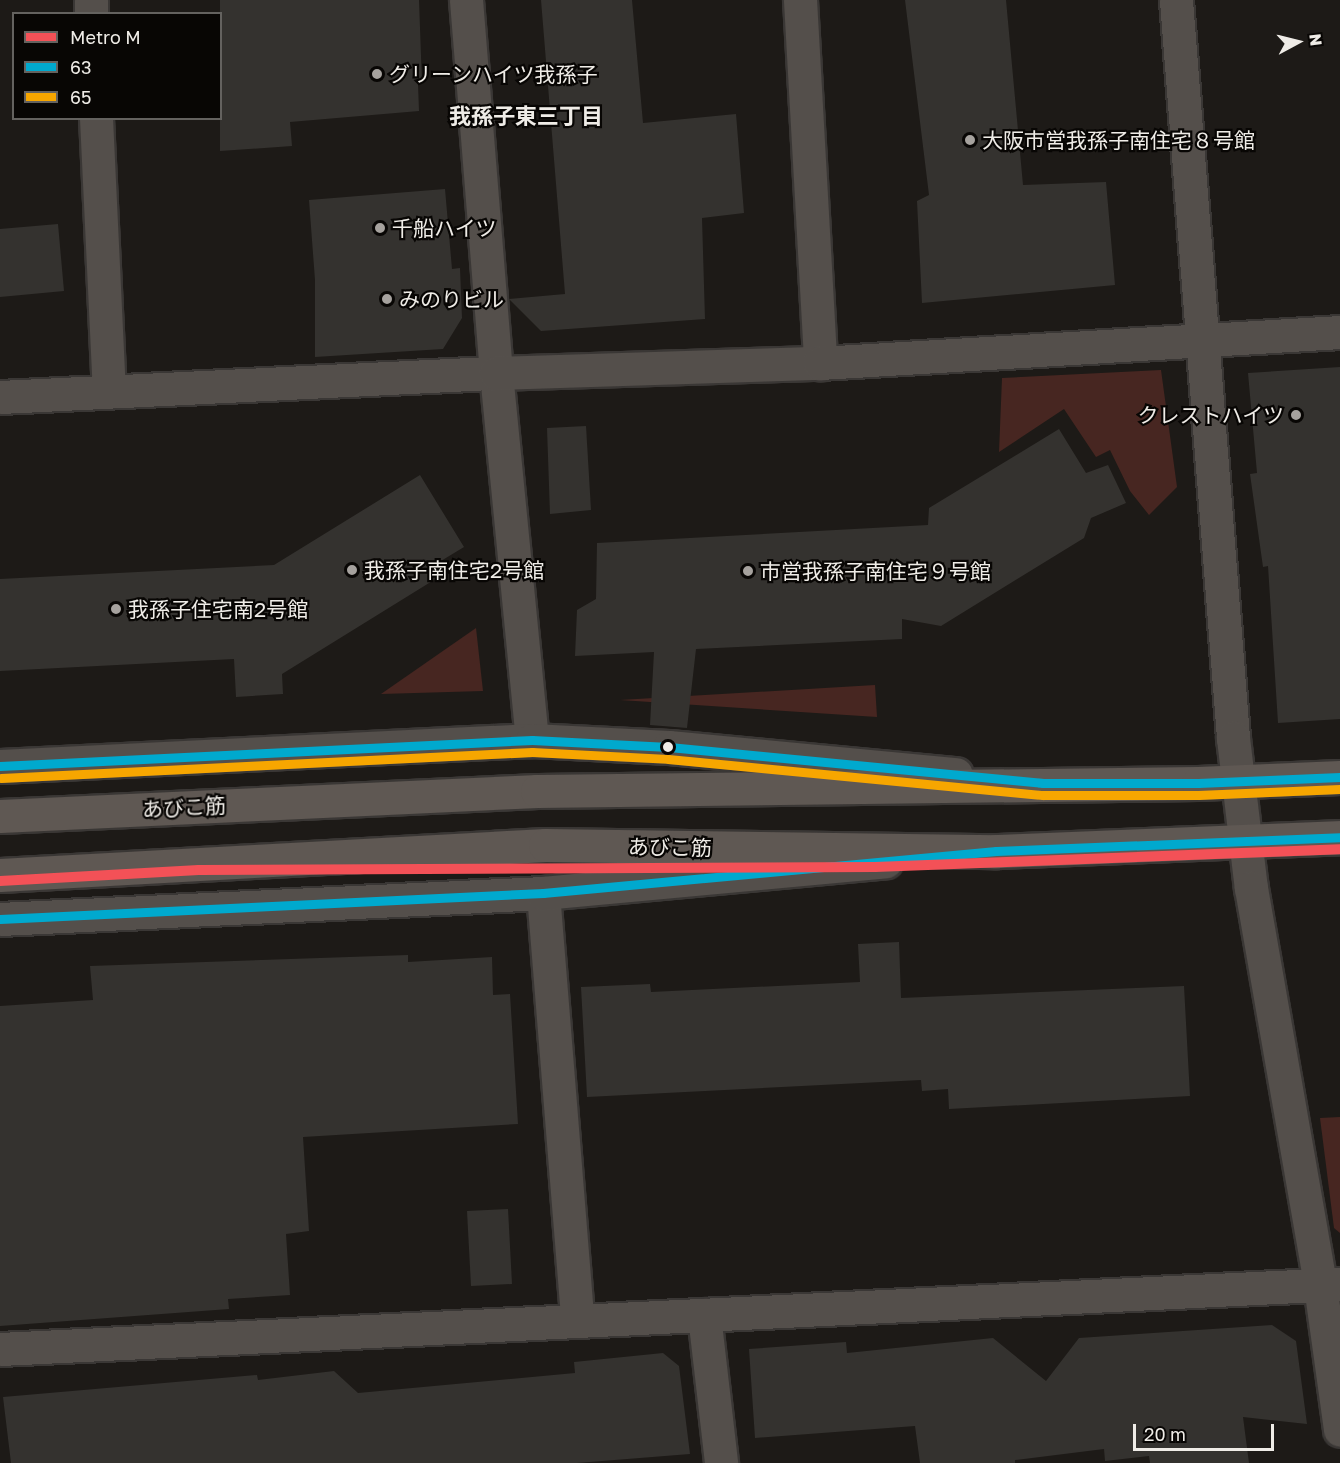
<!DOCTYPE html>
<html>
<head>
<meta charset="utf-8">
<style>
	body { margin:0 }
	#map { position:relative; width:1340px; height:1463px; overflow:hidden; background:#1d1a17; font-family:"Golos Text","Noto Sans JP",sans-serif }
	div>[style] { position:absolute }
	.green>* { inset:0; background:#472621 }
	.building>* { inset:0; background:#34322f }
	.roads { filter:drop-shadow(2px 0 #3a3735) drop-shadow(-2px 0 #3a3735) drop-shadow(0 2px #3a3735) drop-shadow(0 -2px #3a3735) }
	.minor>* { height:33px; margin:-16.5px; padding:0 16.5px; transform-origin:16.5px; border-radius:16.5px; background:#544f4b }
	.major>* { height:33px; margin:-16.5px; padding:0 16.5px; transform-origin:16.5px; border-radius:16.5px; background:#5f5853 }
	.bus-1>* { height:9px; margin:-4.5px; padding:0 4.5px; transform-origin:4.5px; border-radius:4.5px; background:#00a9ce }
	.bus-2>* { height:9px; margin:-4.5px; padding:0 4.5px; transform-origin:4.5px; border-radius:4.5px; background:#f7a600 }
	.metro-1>* { height:10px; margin:-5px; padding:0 5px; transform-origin:5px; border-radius:5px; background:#f35157 }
	.dots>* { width:16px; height:16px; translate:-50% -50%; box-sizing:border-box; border:3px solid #080604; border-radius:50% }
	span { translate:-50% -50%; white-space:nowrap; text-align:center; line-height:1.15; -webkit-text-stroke:4.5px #080604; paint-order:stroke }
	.poi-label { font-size:21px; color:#efece7 }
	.left { translate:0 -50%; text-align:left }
	.right { translate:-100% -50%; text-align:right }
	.street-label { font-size:21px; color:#efece7 }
	.neighbourhood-label { font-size:22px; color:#efece7; font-weight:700 }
	.legend { position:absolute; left:12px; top:12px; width:210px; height:108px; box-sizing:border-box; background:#080604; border:2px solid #64625f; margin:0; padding:8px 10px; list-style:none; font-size:18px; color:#efece7 }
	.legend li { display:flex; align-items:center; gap:12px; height:30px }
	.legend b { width:30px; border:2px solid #64625f }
	.north { position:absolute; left:1268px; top:12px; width:60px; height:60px; -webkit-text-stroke:4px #080604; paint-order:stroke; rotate:83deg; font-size:16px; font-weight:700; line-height:24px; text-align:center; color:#efece7 }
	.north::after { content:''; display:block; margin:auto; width:21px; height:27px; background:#efece7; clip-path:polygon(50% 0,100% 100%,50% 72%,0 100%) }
	.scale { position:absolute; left:1133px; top:1424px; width:141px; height:27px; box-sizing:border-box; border:3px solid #efece7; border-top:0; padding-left:8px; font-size:18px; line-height:21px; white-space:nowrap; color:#efece7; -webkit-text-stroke:4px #080604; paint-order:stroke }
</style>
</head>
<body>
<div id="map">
	<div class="green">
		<i style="clip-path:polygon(1161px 370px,1177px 487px,1149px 515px,1130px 491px,1110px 450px,1096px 457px,1064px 409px,999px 452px,1002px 378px)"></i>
		<i style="clip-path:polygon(476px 628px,483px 691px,381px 694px)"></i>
		<i style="clip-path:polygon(875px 685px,877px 717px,620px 700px)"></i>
		<i style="clip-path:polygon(1340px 1117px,1340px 1233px,1334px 1228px,1320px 1118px)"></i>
	</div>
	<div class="building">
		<i style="clip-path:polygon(220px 0,419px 0,422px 84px,418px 84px,419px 111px,290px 122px,292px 146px,220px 151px)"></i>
		<i style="clip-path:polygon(541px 0,632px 0,643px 123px,736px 114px,744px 213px,702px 218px,705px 319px,541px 331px,509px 299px,565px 294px)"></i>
		<i style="clip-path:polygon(905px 0,1006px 0,1023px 185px,1106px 182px,1115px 285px,922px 303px,917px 201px,929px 195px)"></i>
		<i style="clip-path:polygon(445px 189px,452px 269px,460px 268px,462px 318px,443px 349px,315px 357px,315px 280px,309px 200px)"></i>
		<i style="clip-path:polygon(58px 224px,64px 291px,0 297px,0 229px)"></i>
		<i style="clip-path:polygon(1340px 367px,1340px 719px,1278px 723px,1268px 566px,1263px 567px,1250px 474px,1257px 473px,1248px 373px)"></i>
		<i style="clip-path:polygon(586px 426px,591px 510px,550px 514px,547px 428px)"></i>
		<i style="clip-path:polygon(1059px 429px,1086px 473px,1108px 465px,1126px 503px,1091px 518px,1084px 538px,941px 626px,902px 619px,902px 639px,696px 649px,687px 728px,650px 725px,654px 652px,575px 656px,577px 610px,596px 599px,597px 543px,928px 525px,929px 508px)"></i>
		<i style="clip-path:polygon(420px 475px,464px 547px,436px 564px,442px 575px,282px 674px,283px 694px,236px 697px,234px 659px,0 671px,0 579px,274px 565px)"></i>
		<i style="clip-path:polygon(899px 942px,901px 998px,1184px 986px,1190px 1096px,949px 1109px,948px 1089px,922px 1091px,921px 1080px,587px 1097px,581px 987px,650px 984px,651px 992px,860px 982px,858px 944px)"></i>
		<i style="clip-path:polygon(408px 955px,408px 962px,492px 957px,493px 995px,510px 994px,518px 1124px,303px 1137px,309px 1231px,286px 1234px,290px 1295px,228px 1299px,229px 1309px,0 1326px,0 1006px,93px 1000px,90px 966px)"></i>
		<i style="clip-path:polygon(508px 1209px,512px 1284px,471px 1286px,467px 1211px)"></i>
		<i style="clip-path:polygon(1272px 1325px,1296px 1341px,1307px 1424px,1243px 1417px,1249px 1463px,1150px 1463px,1149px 1456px,1105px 1461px,1104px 1449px,1015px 1460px,1015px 1463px,920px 1463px,915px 1426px,755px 1438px,749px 1349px,846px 1342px,847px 1353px,993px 1338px,1046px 1381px,1079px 1338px)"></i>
		<i style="clip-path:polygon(663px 1353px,679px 1366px,690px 1454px,577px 1463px,11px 1463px,3px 1397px,257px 1375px,258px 1380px,334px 1371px,358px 1393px,575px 1373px,574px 1362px)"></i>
	</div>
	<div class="roads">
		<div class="minor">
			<i style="left:91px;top:0;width:14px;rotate:90deg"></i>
			<i style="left:466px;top:0;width:374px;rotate:85.4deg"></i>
			<i style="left:496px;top:373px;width:369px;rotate:84.4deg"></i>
			<i style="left:800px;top:0;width:364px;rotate:86.8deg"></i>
			<i style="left:1176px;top:0;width:740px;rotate:85.58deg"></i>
			<i style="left:1233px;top:738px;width:151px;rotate:83.2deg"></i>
			<i style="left:1251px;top:888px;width:403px;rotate:80.1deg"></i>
			<i style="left:1320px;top:1285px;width:146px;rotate:82.1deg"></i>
			<i style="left:96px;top:118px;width:271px;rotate:87.3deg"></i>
			<i style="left:0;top:397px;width:497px;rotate:-2.8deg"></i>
			<i style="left:496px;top:373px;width:324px;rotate:-1.8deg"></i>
			<i style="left:820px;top:363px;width:521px;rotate:-3.41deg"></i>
			<i style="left:0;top:766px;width:533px;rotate:-2.8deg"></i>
			<i style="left:532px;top:740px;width:137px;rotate:2.9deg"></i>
			<i style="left:669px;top:747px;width:288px;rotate:5.4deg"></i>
			<i style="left:543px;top:893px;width:428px;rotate:85.4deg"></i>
			<i style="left:0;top:919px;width:544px;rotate:-2.74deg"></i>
			<i style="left:543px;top:893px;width:344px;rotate:-5.3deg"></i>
			<i style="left:704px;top:1315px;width:149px;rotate:83.4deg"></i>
			<i style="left:0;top:1349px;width:1342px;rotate:-2.78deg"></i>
		</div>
		<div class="major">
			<i style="left:0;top:816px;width:538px;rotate:-2.67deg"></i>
			<i style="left:537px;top:791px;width:661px;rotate:-0.69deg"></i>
			<i style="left:1198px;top:783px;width:142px;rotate:-2.4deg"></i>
			<i style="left:0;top:875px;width:546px;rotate:-3.15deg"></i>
			<i style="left:545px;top:845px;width:451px;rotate:0.8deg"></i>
			<i style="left:996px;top:851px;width:344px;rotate:-2.3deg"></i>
		</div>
	</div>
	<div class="bus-1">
		<i style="left:0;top:766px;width:533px;rotate:-2.8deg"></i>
		<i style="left:532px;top:740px;width:137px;rotate:2.9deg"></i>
		<i style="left:669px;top:747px;width:376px;rotate:5.5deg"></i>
		<i style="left:1043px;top:783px;width:155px"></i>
		<i style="left:1198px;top:783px;width:142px;rotate:-2.4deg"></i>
		<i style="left:0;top:919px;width:544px;rotate:-2.74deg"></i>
		<i style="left:543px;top:893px;width:455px;rotate:-5.3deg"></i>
		<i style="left:996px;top:851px;width:344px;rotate:-2.3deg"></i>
	</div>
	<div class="bus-2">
		<i style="left:1px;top:778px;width:532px;rotate:-2.8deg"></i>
		<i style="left:532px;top:752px;width:136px;rotate:2.9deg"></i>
		<i style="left:668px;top:759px;width:377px;rotate:5.5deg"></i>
		<i style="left:1043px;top:795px;width:155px"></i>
		<i style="left:1198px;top:795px;width:142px;rotate:-2.4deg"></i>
	</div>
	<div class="metro-1">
		<i style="left:0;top:881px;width:199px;rotate:-3.2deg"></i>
		<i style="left:199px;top:870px;width:676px;rotate:-0.25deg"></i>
		<i style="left:875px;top:867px;width:465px;rotate:-2.2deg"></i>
	</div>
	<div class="dots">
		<i style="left:377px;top:74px;background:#a6a29e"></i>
		<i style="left:970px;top:140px;background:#a6a29e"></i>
		<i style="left:380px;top:228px;background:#a6a29e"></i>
		<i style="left:387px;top:299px;background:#a6a29e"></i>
		<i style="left:1296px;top:415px;background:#a6a29e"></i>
		<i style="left:352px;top:570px;background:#a6a29e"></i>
		<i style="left:748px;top:571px;background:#a6a29e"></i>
		<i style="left:116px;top:609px;background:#a6a29e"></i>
		<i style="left:668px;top:747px;background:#efece7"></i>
	</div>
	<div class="poi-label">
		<span class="left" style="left:389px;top:74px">グリーンハイツ我孫子</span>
		<span class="left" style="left:982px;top:140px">大阪市営我孫子南住宅８号館</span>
		<span class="left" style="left:392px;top:228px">千船ハイツ</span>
		<span class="left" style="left:399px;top:299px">みのりビル</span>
		<span class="right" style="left:1284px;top:415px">クレストハイツ</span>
		<span class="left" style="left:364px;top:570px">我孫子南住宅2号館</span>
		<span class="left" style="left:760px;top:571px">市営我孫子南住宅９号館</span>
		<span class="left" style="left:128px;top:609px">我孫子住宅南2号館</span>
	</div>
	<div class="street-label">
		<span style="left:184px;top:807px;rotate:-3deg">あびこ筋</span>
		<span style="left:670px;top:847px;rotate:1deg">あびこ筋</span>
	</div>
	<div class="neighbourhood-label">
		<span style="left:526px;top:116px">我孫子東三丁目</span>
	</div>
	<ul class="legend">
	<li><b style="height:8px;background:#f35157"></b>Metro M</li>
	<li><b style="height:8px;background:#00a9ce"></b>63</li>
	<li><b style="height:8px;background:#f7a600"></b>65</li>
	</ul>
	<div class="north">N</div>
	<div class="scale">20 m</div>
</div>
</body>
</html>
